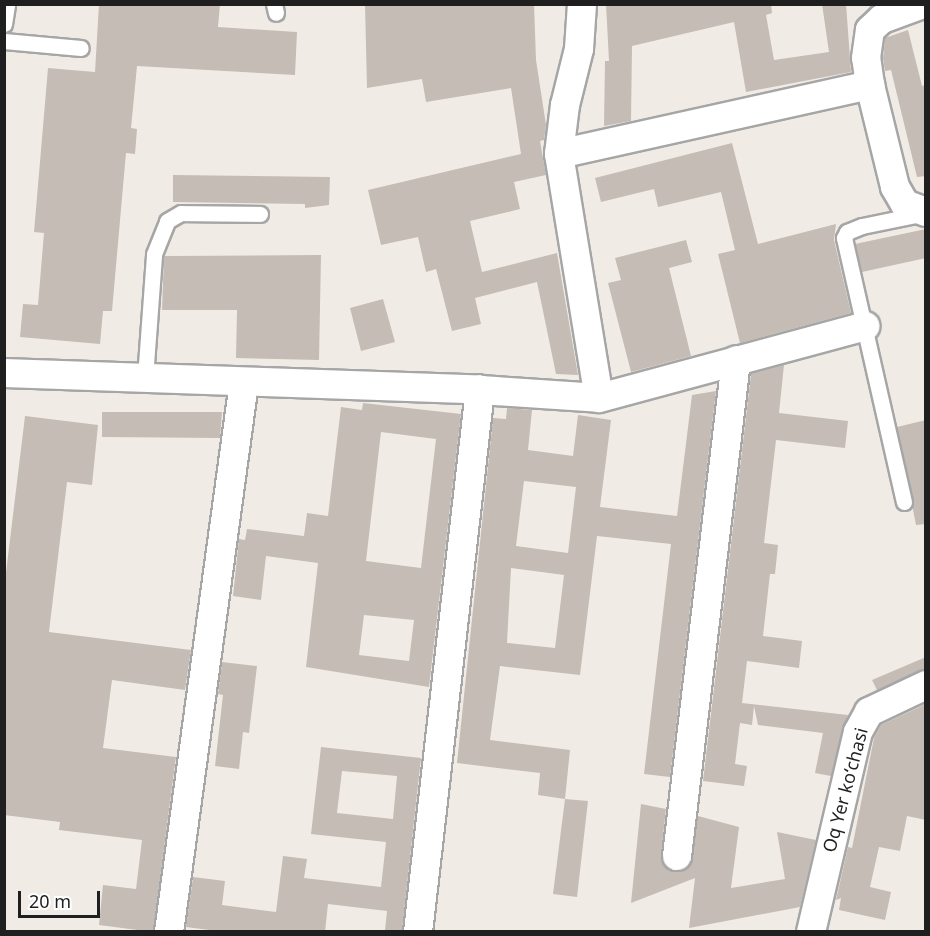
<!DOCTYPE html>
<html>
<head>
<meta charset="utf-8">
<style>
	body { margin:0 }
	#map { position:relative; width:930px; height:936px; overflow:hidden; background:#f0ece5; font-family:"Noto Sans",sans-serif }
	div>[style] { position:absolute }
	.building>* { inset:0; background:#c4bcb5 }
	.roads { filter:drop-shadow(2px 0 #a6a6a6) drop-shadow(-2px 0 #a6a6a6) drop-shadow(0 2px #a6a6a6) drop-shadow(0 -2px #a6a6a6) }
	.lane>* { height:15px; margin:-7.5px; padding:0 7.5px; transform-origin:7.5px; border-radius:7.5px; background:#fff }
	.street>* { height:28px; margin:-14px; padding:0 14px; transform-origin:14px; border-radius:14px; background:#fff }
	span { translate:-50% -50%; white-space:nowrap; text-align:center; line-height:1.15; -webkit-text-stroke:6px #fff; paint-order:stroke }
	.street-label { font-size:18px; color:#1f1f1f }
	.frame { position:absolute; inset:0; border:6px solid #1f1f1f; pointer-events:none }
	.scale { position:absolute; left:18px; top:891px; width:82px; height:27px; box-sizing:border-box; border:3px solid #1f1f1f; border-top:0; padding-left:8px; font-size:18px; line-height:21px; white-space:nowrap; color:#1f1f1f; -webkit-text-stroke:4px #fff; paint-order:stroke }
</style>
</head>
<body>
<div id="map">
	<div class="building">
		<i style="clip-path:polygon(99px 4px,220px 4px,218px 27px,297px 32px,295px 75px,137px 66px,131px 128px,137px 129px,135px 154px,126px 153px,112px 311px,103px 311px,100px 344px,20px 337px,23px 304px,38px 305px,44px 233px,34px 232px,48px 68px,95px 72px)"></i>
		<i style="clip-path:polygon(365px 4px,534px 4px,536px 60px,546px 125px,544px 140px,540px 141px,546px 175px,514px 182px,520px 209px,470px 221px,482px 272px,557px 253px,578px 375px,556px 374px,537px 282px,475px 298px,481px 324px,452px 331px,436px 269px,426px 272px,418px 237px,381px 245px,368px 190px,521px 154px,511px 88px,426px 102px,422px 79px,367px 88px)"></i>
		<i style="clip-path:polygon(606px 4px,771px 4px,772px 13px,766px 15px,774px 60px,829px 52px,822px 4px,846px 4px,851px 72px,746px 92px,734px 22px,632px 46px,631px 121px,604px 126px,605px 61px,609px 61px)"></i>
		<i style="clip-path:polygon(908px 30px,922px 86px,926px 85px,926px 176px,917px 177px,891px 70px,885px 71px,883px 58px,885px 38px)"></i>
		<i style="clip-path:polygon(732px 143px,758px 244px,836px 224px,834px 240px,851px 313px,740px 343px,718px 254px,735px 250px,721px 192px,658px 207px,654px 189px,601px 202px,595px 178px)"></i>
		<i style="clip-path:polygon(173px 175px,330px 177px,329px 205px,305px 208px,305px 204px,173px 202px)"></i>
		<i style="clip-path:polygon(926px 229px,926px 258px,862px 272px,855px 244px)"></i>
		<i style="clip-path:polygon(686px 240px,692px 262px,669px 268px,691px 356px,631px 372px,608px 283px,621px 280px,615px 258px)"></i>
		<i style="clip-path:polygon(321px 255px,319px 360px,236px 358px,237px 310px,162px 310px,164px 256px)"></i>
		<i style="clip-path:polygon(383px 299px,395px 342px,361px 351px,350px 308px)"></i>
		<i style="clip-path:polygon(784px 365px,779px 413px,848px 421px,845px 448px,776px 440px,764px 543px,778px 545px,775px 574px,770px 574px,763px 636px,802px 641px,799px 668px,747px 661px,742px 703px,848px 715px,831px 776px,815px 773px,823px 733px,758px 725px,754px 706px,752px 725px,740px 723px,735px 764px,747px 766px,744px 786px,703px 781px,751px 374px)"></i>
		<i style="clip-path:polygon(evenodd,716px 391px,670px 777px,644px 774px,671px 544px,597px 536px,580px 675px,500px 666px,490px 740px,570px 750px,565px 799px,538px 795px,540px 773px,457px 763px,493px 418px,506px 419px,507px 408px,532px 410px,528px 450px,573px 456px,578px 415px,611px 420px,600px 507px,677px 516px,692px 395px,716px 391px,524px 481px,576px 487px,568px 553px,516px 546px,524px 481px,716px 391px,511px 568px,564px 575px,555px 648px,507px 643px,511px 568px)"></i>
		<i style="clip-path:polygon(evenodd,363px 403px,461px 414px,429px 687px,306px 667px,318px 563px,266px 556px,261px 600px,233px 596px,239px 539px,245px 540px,247px 529px,304px 536px,307px 513px,328px 516px,341px 407px,362px 410px,363px 403px,381px 432px,436px 439px,421px 568px,366px 561px,381px 432px,363px 403px,364px 615px,414px 620px,409px 661px,359px 655px,364px 615px)"></i>
		<i style="clip-path:polygon(102px 412px,222px 412px,220px 438px,102px 437px)"></i>
		<i style="clip-path:polygon(25px 416px,98px 425px,92px 485px,67px 482px,49px 632px,191px 650px,185px 690px,112px 680px,103px 748px,176px 757px,153px 932px,99px 925px,103px 885px,136px 889px,142px 840px,59px 830px,60px 822px,4px 815px,4px 589px)"></i>
		<i style="clip-path:polygon(926px 420px,926px 524px,916px 525px,897px 427px)"></i>
		<i style="clip-path:polygon(926px 657px,926px 669px,877px 690px,872px 680px)"></i>
		<i style="clip-path:polygon(222px 662px,257px 666px,249px 733px,243px 732px,239px 769px,215px 766px,223px 695px,218px 694px)"></i>
		<i style="clip-path:polygon(926px 704px,926px 820px,907px 816px,900px 851px,879px 847px,870px 887px,891px 892px,885px 920px,839px 910px,841px 898px,836px 900px,848px 847px,852px 848px,874px 738px,881px 725px)"></i>
		<i style="clip-path:polygon(evenodd,321px 747px,421px 758px,402px 931px,385px 930px,387px 911px,328px 904px,325px 932px,225px 932px,186px 927px,193px 877px,225px 881px,222px 905px,276px 912px,283px 856px,307px 859px,304px 878px,381px 887px,386px 842px,311px 834px,321px 747px,342px 771px,397px 776px,393px 819px,337px 813px,342px 771px)"></i>
		<i style="clip-path:polygon(565px 799px,588px 801px,577px 897px,553px 894px)"></i>
		<i style="clip-path:polygon(641px 804px,666px 809px,661px 855px,662px 863px,674px 872px,690px 865px,698px 816px,739px 827px,731px 888px,785px 879px,777px 832px,816px 840px,800px 907px,689px 928px,695px 878px,631px 903px)"></i>
	</div>
	<div class="roads">
		<div class="lane">
			<i style="left:274px;top:4px;width:9px;rotate:77deg"></i>
			<i style="left:4px;top:24px;width:20px;rotate:-81deg"></i>
			<i style="left:4px;top:41px;width:77px;rotate:5.2deg"></i>
			<i style="left:145px;top:378px;width:124px;rotate:-85.8deg"></i>
			<i style="left:154px;top:254px;width:35px;rotate:-68deg"></i>
			<i style="left:167px;top:221px;width:16px;rotate:-30deg"></i>
			<i style="left:181px;top:213px;width:79px;rotate:0.7deg"></i>
			<i style="left:904px;top:502px;width:271px;rotate:-102.8deg"></i>
			<i style="left:844px;top:238px;width:7px;rotate:-63deg"></i>
			<i style="left:847px;top:232px;width:16px;rotate:-22deg"></i>
			<i style="left:862px;top:226px;width:59px;rotate:-11.7deg"></i>
		</div>
		<div class="street">
			<i style="left:582px;top:4px;width:45px;rotate:93.8deg"></i>
			<i style="left:579px;top:49px;width:58px;rotate:104deg"></i>
			<i style="left:565px;top:105px;width:49px;rotate:97deg"></i>
			<i style="left:559px;top:154px;width:247px;rotate:80.7deg"></i>
			<i style="left:870px;top:85px;width:105px;rotate:76.2deg"></i>
			<i style="left:895px;top:187px;width:20px;rotate:60deg"></i>
			<i style="left:905px;top:204px;width:22px;rotate:21deg"></i>
			<i style="left:559px;top:154px;width:319px;rotate:-12.5deg"></i>
			<i style="left:870px;top:85px;width:27px;rotate:-98deg"></i>
			<i style="left:866px;top:58px;width:28px;rotate:-82deg"></i>
			<i style="left:870px;top:30px;width:16px;rotate:-43deg"></i>
			<i style="left:882px;top:19px;width:44px;rotate:-20.1deg"></i>
			<i style="left:4px;top:373px;width:476px;rotate:2deg"></i>
			<i style="left:480px;top:390px;width:119px;rotate:3.8deg"></i>
			<i style="left:599px;top:398px;width:276px;rotate:-15.1deg"></i>
			<i style="left:677px;top:856px;width:499px;rotate:-83.2deg"></i>
			<i style="left:169px;top:932px;width:555px;rotate:-82.23deg"></i>
			<i style="left:418px;top:932px;width:546px;rotate:-83.47deg"></i>
			<i style="left:811px;top:932px;width:205px;rotate:-76.8deg"></i>
			<i style="left:858px;top:732px;width:23px;rotate:-61deg"></i>
			<i style="left:869px;top:712px;width:63px;rotate:-25.3deg"></i>
		</div>
	</div>
	<div class="street-label">
		<span style="left:845px;top:790px;rotate:-75deg">Oq Yer koʻchasi</span>
	</div>
	<div class="frame"></div>
	<div class="scale">20 m</div>
</div>
</body>
</html>
